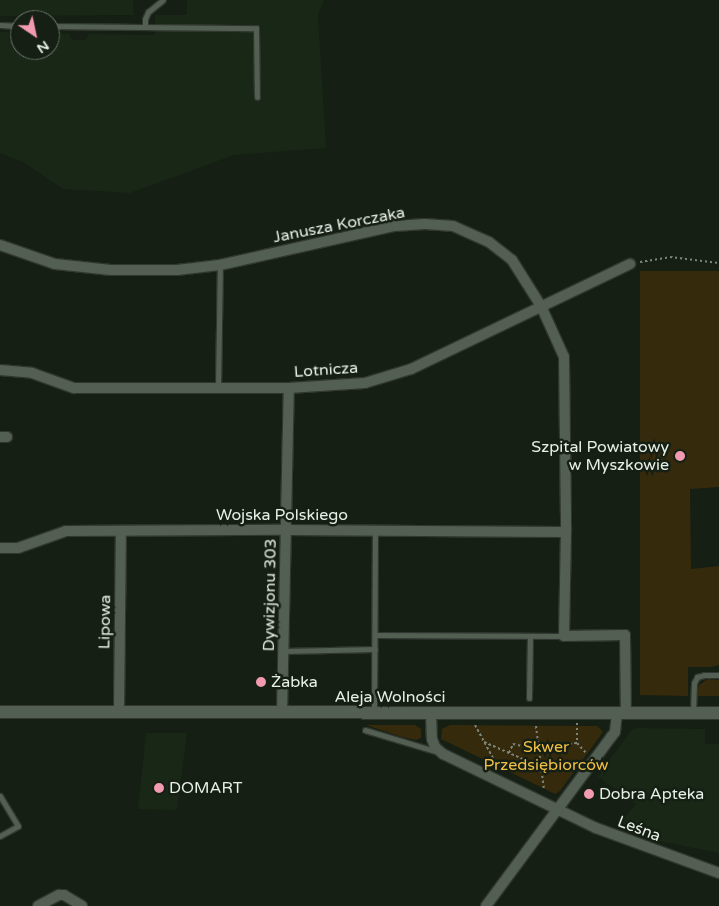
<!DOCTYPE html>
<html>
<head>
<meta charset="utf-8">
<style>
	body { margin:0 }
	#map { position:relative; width:719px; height:906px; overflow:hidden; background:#151f14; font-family:"Varela Round",sans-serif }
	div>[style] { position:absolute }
	.built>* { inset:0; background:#192717 }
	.green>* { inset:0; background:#362a0d }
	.path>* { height:2px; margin-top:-1px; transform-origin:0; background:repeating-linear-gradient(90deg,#7c857b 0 2.5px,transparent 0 5px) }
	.roads { filter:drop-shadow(1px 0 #303730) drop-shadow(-1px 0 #303730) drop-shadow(0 1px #303730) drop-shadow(0 -1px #303730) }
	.service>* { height:5px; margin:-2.5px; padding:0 2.5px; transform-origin:2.5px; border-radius:2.5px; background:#535f52 }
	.minor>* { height:10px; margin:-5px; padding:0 5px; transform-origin:5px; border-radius:5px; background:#535f52 }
	.tertiary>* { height:12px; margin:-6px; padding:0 6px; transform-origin:6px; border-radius:6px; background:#535f52 }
	.dots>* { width:14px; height:14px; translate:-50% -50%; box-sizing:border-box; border:2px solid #151f14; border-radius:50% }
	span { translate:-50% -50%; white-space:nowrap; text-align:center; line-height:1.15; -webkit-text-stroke:5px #151f14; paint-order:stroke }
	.street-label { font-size:16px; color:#e8efe7 }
	.poi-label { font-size:16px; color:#e8efe7 }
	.right { translate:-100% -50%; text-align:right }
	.left { translate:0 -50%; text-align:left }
	.park-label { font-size:16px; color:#f1c044 }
	.north { position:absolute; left:10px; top:10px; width:50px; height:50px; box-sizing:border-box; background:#151f14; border:1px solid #697268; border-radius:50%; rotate:146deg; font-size:14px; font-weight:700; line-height:20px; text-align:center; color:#e8efe7 }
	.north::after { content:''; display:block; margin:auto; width:18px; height:22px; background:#f19ab0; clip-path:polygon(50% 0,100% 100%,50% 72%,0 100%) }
</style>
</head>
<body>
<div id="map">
	<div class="built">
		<i style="clip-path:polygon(0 0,133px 0,134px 15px,0 16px)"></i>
		<i style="clip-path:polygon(187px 0,324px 0,318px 15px,326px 148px,234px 155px,130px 193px,63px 189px,25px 163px,0 153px,0 32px,9px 32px,9px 41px,20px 41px,20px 50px,50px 50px,50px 33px,69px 34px,72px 40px,85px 40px,89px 34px,155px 35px,155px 15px,187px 15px)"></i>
		<i style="clip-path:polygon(637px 728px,705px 729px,705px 744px,719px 744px,719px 853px,650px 839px,617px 827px,636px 804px,597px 776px,632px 730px)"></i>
		<i style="clip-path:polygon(146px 733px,187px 733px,177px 810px,138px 809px)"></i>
	</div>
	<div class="green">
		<i style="clip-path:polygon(640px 271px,719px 271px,719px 487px,690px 489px,691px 569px,719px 566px,719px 665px,711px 667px,688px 667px,688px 696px,640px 695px)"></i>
		<i style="clip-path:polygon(708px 679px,719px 680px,719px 696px,696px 696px,699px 685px)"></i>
		<i style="clip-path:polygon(366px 725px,415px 725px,421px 729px,421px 738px,416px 740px,402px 737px)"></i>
		<i style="clip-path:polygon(450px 725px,597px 726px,603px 732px,560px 791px,555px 794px,441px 739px,442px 729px)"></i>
	</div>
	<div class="path">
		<i style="left:640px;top:262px;width:30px;rotate:-9deg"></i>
		<i style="left:670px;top:257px;width:49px;rotate:7deg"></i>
		<i style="left:577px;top:723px;width:20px;rotate:90deg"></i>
		<i style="left:577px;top:743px;width:13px;rotate:48deg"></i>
		<i style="left:475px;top:725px;width:50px;rotate:61.4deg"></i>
		<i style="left:536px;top:726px;width:64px;rotate:82.9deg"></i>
		<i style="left:484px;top:742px;width:60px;rotate:23.6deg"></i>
		<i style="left:509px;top:753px;width:10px;rotate:-66deg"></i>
		<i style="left:513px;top:744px;width:28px;rotate:13deg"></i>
		<i style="left:540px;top:750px;width:38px;rotate:-11deg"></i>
	</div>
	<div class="roads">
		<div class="service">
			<i style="left:0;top:25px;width:20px;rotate:3deg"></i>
			<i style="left:50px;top:26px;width:206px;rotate:0.6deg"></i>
			<i style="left:256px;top:28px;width:69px;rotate:89.2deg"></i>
			<i style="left:145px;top:26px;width:7px;rotate:-90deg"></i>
			<i style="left:145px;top:19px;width:8px;rotate:-67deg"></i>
			<i style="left:148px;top:12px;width:19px;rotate:-39deg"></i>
			<i style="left:218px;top:388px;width:123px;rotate:-89.1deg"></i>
			<i style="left:375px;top:635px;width:189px;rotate:0.3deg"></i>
			<i style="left:284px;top:651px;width:91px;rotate:-1.3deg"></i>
			<i style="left:529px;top:698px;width:62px;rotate:-89.1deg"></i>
			<i style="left:693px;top:712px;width:29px;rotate:-88deg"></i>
			<i style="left:694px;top:683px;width:7px;rotate:-63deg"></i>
			<i style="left:697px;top:677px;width:7px;rotate:-16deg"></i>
			<i style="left:704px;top:675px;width:15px"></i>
			<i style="left:374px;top:713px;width:183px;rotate:-89.7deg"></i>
			<i style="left:365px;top:730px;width:76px;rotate:16.8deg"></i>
			<i style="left:0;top:796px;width:35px;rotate:59deg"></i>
			<i style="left:18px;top:826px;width:21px;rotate:151deg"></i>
		</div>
		<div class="minor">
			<i style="left:0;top:245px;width:58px;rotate:19.1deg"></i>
			<i style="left:55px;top:264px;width:56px;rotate:6.1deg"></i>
			<i style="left:111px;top:270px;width:66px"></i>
			<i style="left:177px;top:270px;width:43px;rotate:-6.6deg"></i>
			<i style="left:220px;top:265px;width:179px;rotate:-12.6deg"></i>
			<i style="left:395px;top:226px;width:30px;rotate:-4deg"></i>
			<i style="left:425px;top:224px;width:28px;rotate:4deg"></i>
			<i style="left:453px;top:226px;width:39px;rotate:24deg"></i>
			<i style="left:489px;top:242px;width:29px;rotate:38deg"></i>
			<i style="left:512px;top:260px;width:54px;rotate:57.8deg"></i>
			<i style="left:541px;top:306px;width:56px;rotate:65.7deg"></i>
			<i style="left:564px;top:357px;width:175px;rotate:89.3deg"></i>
			<i style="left:566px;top:532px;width:104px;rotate:91.1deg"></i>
			<i style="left:564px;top:636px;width:61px;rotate:-0.9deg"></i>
			<i style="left:625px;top:635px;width:77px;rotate:89.3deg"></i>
			<i style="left:0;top:370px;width:32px;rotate:5deg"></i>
			<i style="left:32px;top:373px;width:45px;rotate:19.7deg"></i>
			<i style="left:74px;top:388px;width:215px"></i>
			<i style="left:289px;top:388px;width:76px;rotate:-3.8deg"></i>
			<i style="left:365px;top:383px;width:48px;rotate:-16.9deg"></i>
			<i style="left:411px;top:369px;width:243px;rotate:-25.6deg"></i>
			<i style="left:0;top:437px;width:7px"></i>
			<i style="left:0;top:548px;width:18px"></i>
			<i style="left:18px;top:548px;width:51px;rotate:-19.5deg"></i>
			<i style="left:66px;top:531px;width:219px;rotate:-0.3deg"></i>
			<i style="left:285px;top:530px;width:281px;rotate:0.4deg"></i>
			<i style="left:119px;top:712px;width:181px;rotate:-89.4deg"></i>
			<i style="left:282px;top:713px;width:325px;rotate:-88.8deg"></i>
			<i style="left:431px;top:714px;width:25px;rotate:88deg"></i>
			<i style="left:432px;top:739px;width:9px;rotate:69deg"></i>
			<i style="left:435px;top:747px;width:11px;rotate:41deg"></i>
			<i style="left:443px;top:754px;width:170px;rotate:25.8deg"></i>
			<i style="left:596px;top:828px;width:131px;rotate:20.1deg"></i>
			<i style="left:38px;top:906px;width:24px;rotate:-28deg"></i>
			<i style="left:59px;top:895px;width:5px"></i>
			<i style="left:64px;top:895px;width:21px;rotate:31deg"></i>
			<i style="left:486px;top:906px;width:210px;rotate:-53.5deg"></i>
			<i style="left:611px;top:737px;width:6px;rotate:-51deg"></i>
			<i style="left:615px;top:732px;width:19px;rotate:-84deg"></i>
		</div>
		<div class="tertiary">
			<i style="left:0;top:712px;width:719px;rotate:0.08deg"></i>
		</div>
	</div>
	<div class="dots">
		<i style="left:680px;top:456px;background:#f19ab0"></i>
		<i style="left:261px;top:682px;background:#f19ab0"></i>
		<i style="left:159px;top:788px;background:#f19ab0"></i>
		<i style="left:589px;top:794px;background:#f19ab0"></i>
	</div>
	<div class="street-label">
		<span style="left:339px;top:225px;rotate:-11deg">Janusza Korczaka</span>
		<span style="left:326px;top:370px;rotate:-4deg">Lotnicza</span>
		<span style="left:282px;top:515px">Wojska Polskiego</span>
		<span style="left:270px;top:595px;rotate:-89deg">Dywizjonu 303</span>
		<span style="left:105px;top:622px;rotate:-89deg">Lipowa</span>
		<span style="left:390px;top:697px">Aleja Wolności</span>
		<span style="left:639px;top:829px;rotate:21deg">Leśna</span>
	</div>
	<div class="poi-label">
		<span class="right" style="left:669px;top:456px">Szpital Powiatowy<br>w Myszkowie</span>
		<span class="left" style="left:271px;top:682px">Żabka</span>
		<span class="left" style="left:169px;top:788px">DOMART</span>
		<span class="left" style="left:599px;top:794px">Dobra Apteka</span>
	</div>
	<div class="park-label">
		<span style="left:546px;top:756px">Skwer<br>Przedsiębiorców</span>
	</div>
	<div class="north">N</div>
</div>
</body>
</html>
